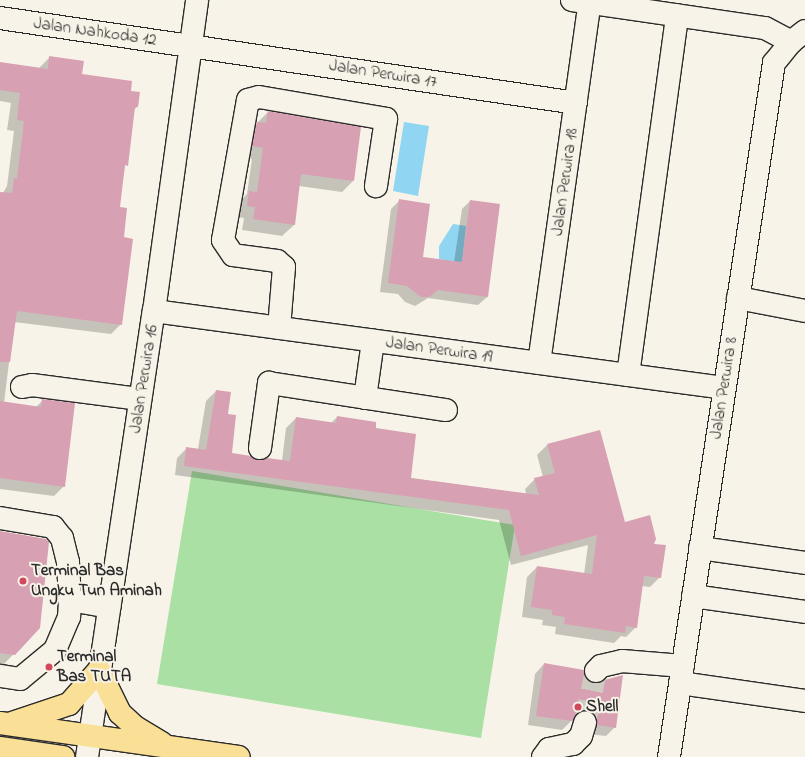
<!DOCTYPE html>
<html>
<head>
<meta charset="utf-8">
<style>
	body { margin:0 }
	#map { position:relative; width:805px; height:757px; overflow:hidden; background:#f7f3e8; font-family:"Indie Flower",sans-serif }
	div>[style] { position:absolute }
	.green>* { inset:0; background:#aae0a3 }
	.water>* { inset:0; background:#90d6f2 }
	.shadow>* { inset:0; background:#0003 }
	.building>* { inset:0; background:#d8a0b3 }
	.minor-tunnel>* { height:22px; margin-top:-11px; transform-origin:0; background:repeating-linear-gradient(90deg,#cecbc2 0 22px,transparent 0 33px) }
	.roads { filter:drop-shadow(1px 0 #2b2b2b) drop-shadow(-1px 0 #2b2b2b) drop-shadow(0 1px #2b2b2b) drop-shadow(0 -1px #2b2b2b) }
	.minor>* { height:22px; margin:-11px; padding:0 11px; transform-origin:11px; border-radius:11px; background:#f7f3e8 }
	.major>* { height:22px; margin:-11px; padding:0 11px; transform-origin:11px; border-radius:11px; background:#fadf96 }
	.dots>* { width:11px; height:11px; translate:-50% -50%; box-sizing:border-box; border:2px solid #f7f3e8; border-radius:50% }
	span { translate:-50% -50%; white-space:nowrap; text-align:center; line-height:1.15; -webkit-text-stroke:4px #f7f3e8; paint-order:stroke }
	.street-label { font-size:17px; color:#2b2b2b }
	.poi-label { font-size:17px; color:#2b2b2b; font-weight:700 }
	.left { translate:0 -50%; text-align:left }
</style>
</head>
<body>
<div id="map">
	<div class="green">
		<i style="clip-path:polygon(192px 471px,515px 525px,481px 738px,157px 684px)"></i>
	</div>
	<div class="water">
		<i style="clip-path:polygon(404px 122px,429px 126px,418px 196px,393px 191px)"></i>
		<i style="clip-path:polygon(453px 224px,466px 226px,462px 263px,439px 259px,439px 246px)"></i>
	</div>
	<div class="shadow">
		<i style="clip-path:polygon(50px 57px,81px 75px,130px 92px,137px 107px,134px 110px,118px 208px,122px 238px,121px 324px,111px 334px,14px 322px,4px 403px,36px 407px,43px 400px,64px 486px,54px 496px,0 489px,0 193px,3px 193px,7px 186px,14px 131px,7px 130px,11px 103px,0 101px,0 63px,39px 68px)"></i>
		<i style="clip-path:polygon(268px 112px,353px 181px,342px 192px,299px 186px,294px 225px,282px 236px,242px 230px,244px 218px,236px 217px,238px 203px,247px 194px,252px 159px,242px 157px,246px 134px)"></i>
		<i style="clip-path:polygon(399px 201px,422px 258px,454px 262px,462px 209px,470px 201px,487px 297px,478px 305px,428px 298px,415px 306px,405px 302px,398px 294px,380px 292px,391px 209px)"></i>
		<i style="clip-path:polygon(216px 391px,227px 415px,231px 454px,258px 461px,282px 461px,286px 428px,296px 418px,331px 423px,337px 417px,374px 429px,410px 478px,526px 494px,525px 489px,535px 479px,543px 477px,537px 455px,547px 445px,624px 523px,653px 545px,660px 577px,650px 587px,642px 586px,636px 627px,626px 637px,621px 636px,614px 643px,555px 634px,556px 627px,542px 625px,543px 620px,522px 617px,527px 577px,537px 567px,584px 574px,588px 545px,511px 565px,499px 520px,175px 475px,177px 458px,187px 448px,198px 449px,206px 401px)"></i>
		<i style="clip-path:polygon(0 532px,39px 628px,2px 666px,0 666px)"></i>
		<i style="clip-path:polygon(544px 664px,586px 680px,615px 727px,606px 736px,588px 734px,579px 720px,571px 721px,562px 730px,528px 725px,535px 674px)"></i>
	</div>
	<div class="building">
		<i style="clip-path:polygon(49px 56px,84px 61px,82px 74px,132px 81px,131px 91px,140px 92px,138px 107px,135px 107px,128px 166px,125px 165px,120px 207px,127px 208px,124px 237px,133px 239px,122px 325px,17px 311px,10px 362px,0 362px,0 192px,12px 193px,14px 178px,17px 179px,24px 121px,17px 120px,20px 93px,0 90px,0 62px,48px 69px)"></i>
		<i style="clip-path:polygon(268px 111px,361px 127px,354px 181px,301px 174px,295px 225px,253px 219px,255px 207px,247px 206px,249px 191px,257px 192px,263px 148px,252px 146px,257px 122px,266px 123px)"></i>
		<i style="clip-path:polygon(399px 199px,430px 204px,423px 257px,462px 262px,470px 200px,500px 204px,488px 297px,438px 290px,429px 297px,421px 297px,407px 286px,388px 283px)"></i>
		<i style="clip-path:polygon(216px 390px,231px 392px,228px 414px,236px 415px,232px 453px,251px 456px,258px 460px,267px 458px,290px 461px,296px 417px,336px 423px,337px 416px,376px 422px,376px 428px,416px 434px,411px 478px,539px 495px,534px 478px,555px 473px,547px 444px,600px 430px,625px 522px,650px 515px,656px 539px,654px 544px,666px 545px,661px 578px,644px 576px,637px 628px,626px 626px,625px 633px,564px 624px,565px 617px,552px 615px,552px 610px,531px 607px,537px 566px,592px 574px,597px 535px,521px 556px,509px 510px,184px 466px,186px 447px,206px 450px)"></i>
		<i style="clip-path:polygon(42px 399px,75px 403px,65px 487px,0 478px,0 401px,41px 407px)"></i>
		<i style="clip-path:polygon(0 531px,46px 539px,49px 542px,40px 628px,15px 655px,0 653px)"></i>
		<i style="clip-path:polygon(544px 663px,584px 670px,587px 680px,593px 683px,623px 675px,616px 728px,597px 725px,594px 715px,588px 711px,577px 714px,573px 721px,536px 716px)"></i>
	</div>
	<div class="minor-tunnel">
		<i style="left:585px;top:723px;width:53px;rotate:-78.1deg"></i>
	</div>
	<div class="roads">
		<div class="minor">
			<i style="left:572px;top:0;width:195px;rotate:8.3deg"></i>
			<i style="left:765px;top:28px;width:30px;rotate:28deg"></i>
			<i style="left:0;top:18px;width:582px;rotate:8.39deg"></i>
			<i style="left:738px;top:298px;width:68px;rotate:11deg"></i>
			<i style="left:154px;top:311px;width:575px;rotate:7.69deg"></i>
			<i style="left:279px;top:328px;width:61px;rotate:-85.3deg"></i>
			<i style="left:284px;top:267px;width:9px;rotate:-139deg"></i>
			<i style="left:277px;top:261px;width:44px;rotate:-172.2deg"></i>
			<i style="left:233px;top:255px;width:18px;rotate:-124deg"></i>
			<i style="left:223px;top:240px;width:142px;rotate:-79.9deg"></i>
			<i style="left:248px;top:100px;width:11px;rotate:-15deg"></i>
			<i style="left:259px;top:97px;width:129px;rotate:9.8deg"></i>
			<i style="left:386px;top:119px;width:68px;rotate:98.5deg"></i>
			<i style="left:539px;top:363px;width:367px;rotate:-82deg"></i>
			<i style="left:628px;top:375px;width:363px;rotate:-82.2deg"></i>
			<i style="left:22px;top:387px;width:10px;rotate:-11deg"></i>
			<i style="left:32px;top:385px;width:109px;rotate:7.4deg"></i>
			<i style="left:365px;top:398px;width:58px;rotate:-82deg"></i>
			<i style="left:260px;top:448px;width:66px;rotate:-82.1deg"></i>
			<i style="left:269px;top:383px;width:179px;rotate:8.7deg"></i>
			<i style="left:0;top:518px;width:54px;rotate:9.6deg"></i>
			<i style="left:53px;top:527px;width:14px;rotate:51deg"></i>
			<i style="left:62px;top:538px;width:25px;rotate:76deg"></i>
			<i style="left:68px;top:562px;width:38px;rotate:87deg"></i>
			<i style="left:70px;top:600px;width:17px;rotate:93deg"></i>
			<i style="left:69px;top:617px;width:36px;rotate:113deg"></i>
			<i style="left:55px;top:650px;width:45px;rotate:140.4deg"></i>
			<i style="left:20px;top:679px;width:20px;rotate:-171deg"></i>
			<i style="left:700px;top:548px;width:106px;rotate:8.1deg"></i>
			<i style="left:693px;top:596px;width:113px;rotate:8.1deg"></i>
			<i style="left:70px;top:600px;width:40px;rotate:10deg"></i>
			<i style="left:596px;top:671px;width:7px;rotate:-45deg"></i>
			<i style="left:601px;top:666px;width:22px;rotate:-13deg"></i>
			<i style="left:622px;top:661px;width:61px;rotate:4.7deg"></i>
			<i style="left:680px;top:683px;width:126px;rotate:8.2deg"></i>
			<i style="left:87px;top:757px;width:451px;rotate:-81.5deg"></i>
			<i style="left:154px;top:311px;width:314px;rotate:-82.1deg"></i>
			<i style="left:543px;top:757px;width:10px;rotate:-53deg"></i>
			<i style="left:549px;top:749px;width:25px;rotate:-12deg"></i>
			<i style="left:573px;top:744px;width:11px;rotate:-45deg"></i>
			<i style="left:581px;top:736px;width:14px;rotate:-73deg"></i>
			<i style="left:669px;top:757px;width:702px;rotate:-81.4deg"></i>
			<i style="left:774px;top:63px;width:27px;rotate:-51deg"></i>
			<i style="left:791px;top:42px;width:18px;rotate:-38deg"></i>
		</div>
		<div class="major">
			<i style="left:0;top:723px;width:241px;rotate:8.1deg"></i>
			<i style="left:12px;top:723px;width:60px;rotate:-18.4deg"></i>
			<i style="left:69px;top:704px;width:45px;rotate:-48.6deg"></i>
			<i style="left:99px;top:670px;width:48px;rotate:64deg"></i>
			<i style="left:120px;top:713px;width:21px;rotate:43deg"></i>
			<i style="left:135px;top:727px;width:31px;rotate:31deg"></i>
			<i style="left:0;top:748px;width:64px;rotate:8.1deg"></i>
		</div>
	</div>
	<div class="dots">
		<i style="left:23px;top:581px;background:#d1495b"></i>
		<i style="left:49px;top:667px;background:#d1495b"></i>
		<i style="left:578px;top:707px;background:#d1495b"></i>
	</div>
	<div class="street-label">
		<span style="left:95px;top:32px;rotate:8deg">Jalan Nahkoda 12</span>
		<span style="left:383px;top:74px;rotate:9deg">Jalan Perwira 17</span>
		<span style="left:565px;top:182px;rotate:-82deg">Jalan Perwira 18</span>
		<span style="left:439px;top:350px;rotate:8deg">Jalan Perwira 19</span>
		<span style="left:144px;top:379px;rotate:-81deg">Jalan Perwira 16</span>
		<span style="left:724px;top:388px;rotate:-81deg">Jalan Perwira 8</span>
	</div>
	<div class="poi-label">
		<span class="left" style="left:31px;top:581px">Terminal Bas<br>Ungku Tun Aminah</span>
		<span class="left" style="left:57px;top:667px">Terminal<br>Bas TUTA</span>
		<span class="left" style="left:586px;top:707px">Shell</span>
	</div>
</div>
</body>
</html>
